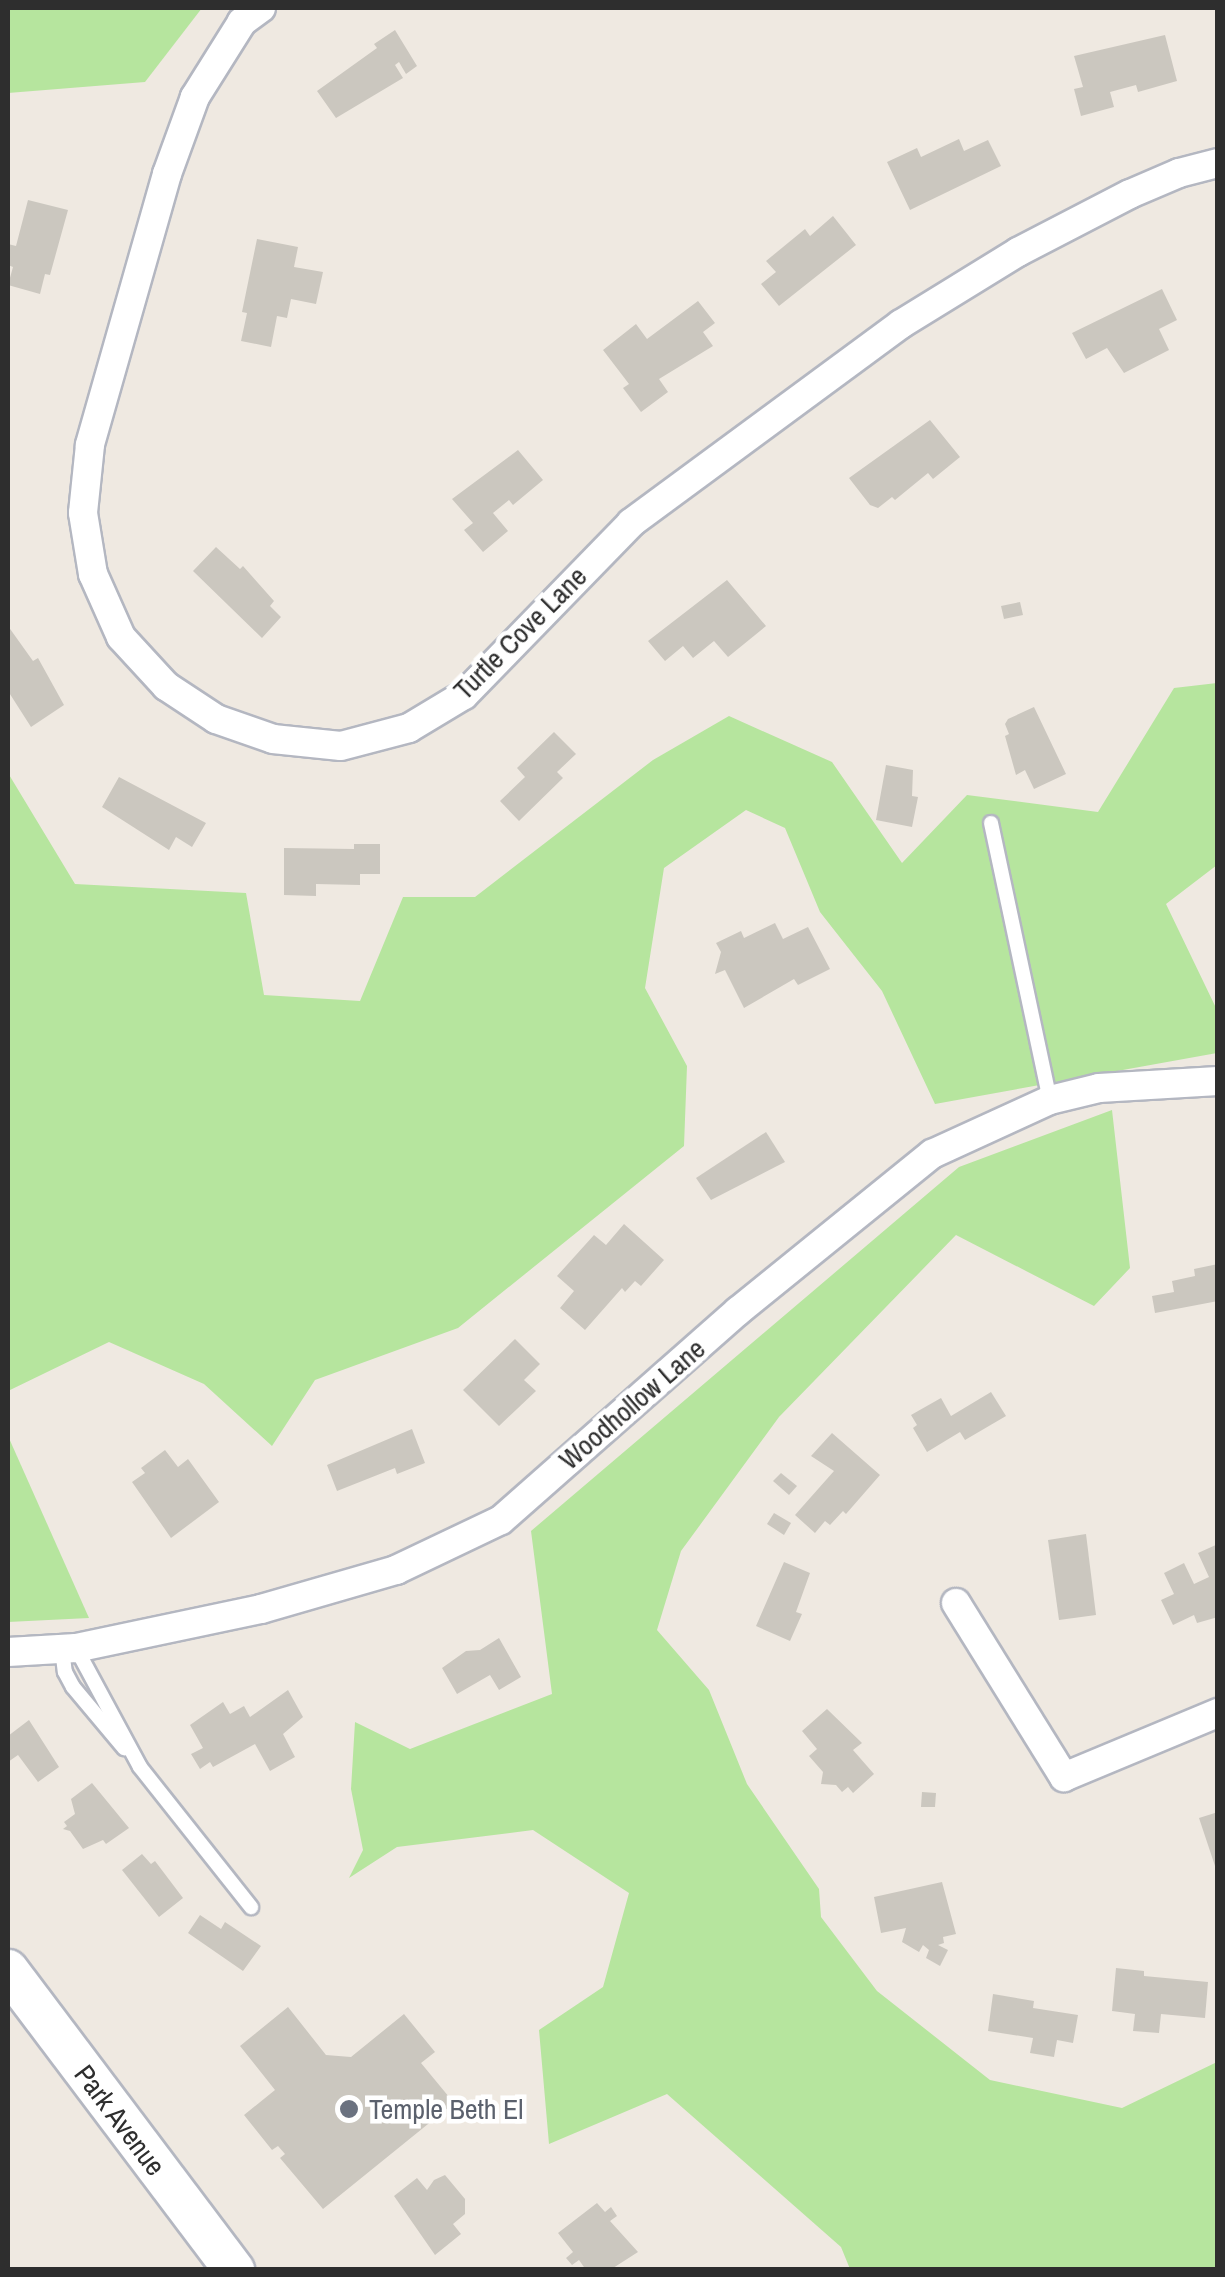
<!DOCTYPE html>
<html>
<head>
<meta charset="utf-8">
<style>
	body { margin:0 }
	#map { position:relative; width:1225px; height:2277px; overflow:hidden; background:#efe9e1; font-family:"Archivo Narrow",sans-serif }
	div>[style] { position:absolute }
	.green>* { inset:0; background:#b6e59e }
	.building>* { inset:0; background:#cbc7bf }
	.roads { filter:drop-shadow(2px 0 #b4b7c1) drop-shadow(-2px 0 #b4b7c1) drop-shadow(0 2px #b4b7c1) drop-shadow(0 -2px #b4b7c1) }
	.service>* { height:14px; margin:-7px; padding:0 7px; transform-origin:7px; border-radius:7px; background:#fff }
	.minor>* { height:28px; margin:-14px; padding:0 14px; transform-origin:14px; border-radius:14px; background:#fff }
	.secondary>* { height:40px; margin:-20px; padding:0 20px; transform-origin:20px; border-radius:20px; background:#fff }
	.dots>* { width:28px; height:28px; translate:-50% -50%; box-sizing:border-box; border:5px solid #fff; border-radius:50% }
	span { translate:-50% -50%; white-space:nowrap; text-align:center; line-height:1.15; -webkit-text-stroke:9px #fff; paint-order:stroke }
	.street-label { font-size:28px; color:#2e2e2e }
	.worship-label { font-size:28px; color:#5b616d }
	.left { translate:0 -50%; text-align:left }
	.frame { position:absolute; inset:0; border:10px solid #2e2e2e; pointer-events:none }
</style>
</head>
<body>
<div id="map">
	<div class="green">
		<i style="clip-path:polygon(8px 8px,202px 8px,145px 82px,8px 93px)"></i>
		<i style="clip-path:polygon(1217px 683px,1217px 865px,1166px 904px,1217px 1010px,1217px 1053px,935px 1104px,882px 991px,820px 912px,785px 828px,746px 810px,664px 868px,645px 988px,687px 1066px,684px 1146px,458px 1328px,315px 1380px,272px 1446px,204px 1384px,109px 1342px,8px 1391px,8px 773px,75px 884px,246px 893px,264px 995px,360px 1001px,403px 897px,475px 897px,653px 760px,729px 716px,832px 762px,902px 863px,967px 795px,1098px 812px,1174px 688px)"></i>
		<i style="clip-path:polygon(1112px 1110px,1130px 1268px,1094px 1306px,956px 1235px,779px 1417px,681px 1551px,657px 1630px,709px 1690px,747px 1784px,819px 1889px,821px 1917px,877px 1991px,990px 2080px,1122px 2108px,1217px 2062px,1217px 2269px,850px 2269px,841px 2247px,667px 2094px,549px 2144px,539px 2030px,603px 1987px,629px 1893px,533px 1830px,397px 1847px,349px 1878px,363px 1850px,351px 1789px,355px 1722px,410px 1749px,552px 1694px,531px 1531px,959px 1167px)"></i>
		<i style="clip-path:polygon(8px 1436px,89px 1618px,8px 1622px)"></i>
	</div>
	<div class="building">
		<i style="clip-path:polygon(395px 30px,417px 66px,406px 74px,399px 62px,395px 65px,403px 78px,336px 118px,317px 91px,377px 48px,374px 44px)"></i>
		<i style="clip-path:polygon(1165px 35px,1177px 81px,1138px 92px,1136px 85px,1110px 92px,1114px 107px,1081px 116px,1074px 89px,1083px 87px,1074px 56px)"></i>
		<i style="clip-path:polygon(959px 139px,964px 151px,988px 140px,1001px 166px,910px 210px,887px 162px,917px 148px,921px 157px)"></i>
		<i style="clip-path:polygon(28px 200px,68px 210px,50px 275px,45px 274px,40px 294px,8px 285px,13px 267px,8px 265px,8px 244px,16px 246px)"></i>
		<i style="clip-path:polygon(833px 216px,856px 245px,779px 306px,761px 284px,776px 272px,766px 261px,805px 229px,810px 236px)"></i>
		<i style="clip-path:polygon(257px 239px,298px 247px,294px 267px,323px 272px,316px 304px,291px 299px,287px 318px,277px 316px,271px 347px,241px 341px,247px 313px,242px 312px)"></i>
		<i style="clip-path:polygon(1162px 289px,1177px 320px,1159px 329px,1169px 350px,1124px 373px,1107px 348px,1086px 359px,1072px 333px)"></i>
		<i style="clip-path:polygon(698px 301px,715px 323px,703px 332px,713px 346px,659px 379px,668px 392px,641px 412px,623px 388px,629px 384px,603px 350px,636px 324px,647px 339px)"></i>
		<i style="clip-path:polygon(930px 420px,960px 457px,933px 479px,928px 473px,895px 500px,892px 497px,878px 508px,870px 505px,849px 478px)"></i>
		<i style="clip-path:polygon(518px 450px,543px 480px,513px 505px,509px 500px,493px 513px,508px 531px,483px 552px,464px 530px,473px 523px,452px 499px)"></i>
		<i style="clip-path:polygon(216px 547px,240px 569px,243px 566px,274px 601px,270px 606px,281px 617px,262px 638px,193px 571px)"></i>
		<i style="clip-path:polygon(727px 580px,766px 626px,728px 657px,714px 641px,693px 658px,683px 646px,665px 661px,648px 641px)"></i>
		<i style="clip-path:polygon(1020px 602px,1023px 615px,1004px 619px,1001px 606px)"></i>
		<i style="clip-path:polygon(8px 626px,33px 661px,38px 658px,64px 705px,31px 727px,8px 691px)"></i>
		<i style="clip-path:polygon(1034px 707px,1066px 774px,1034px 789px,1025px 770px,1016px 775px,1005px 736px,1009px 734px,1005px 724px,1008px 719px)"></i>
		<i style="clip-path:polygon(554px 732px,576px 754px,557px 772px,563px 778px,519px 821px,500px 801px,525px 777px,517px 768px)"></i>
		<i style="clip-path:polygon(886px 765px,913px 770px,912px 796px,918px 797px,912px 827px,876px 820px)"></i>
		<i style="clip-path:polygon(119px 777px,206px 823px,192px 847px,176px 837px,169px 850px,102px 807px)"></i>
		<i style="clip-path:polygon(354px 844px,380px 844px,380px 874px,360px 874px,360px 885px,316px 884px,316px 896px,284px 895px,284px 848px,354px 849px)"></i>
		<i style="clip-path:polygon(775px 923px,783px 939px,808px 927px,830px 969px,798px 985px,794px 979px,744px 1008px,725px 970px,715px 974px,721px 952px,716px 943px,741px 931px,744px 938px)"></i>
		<i style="clip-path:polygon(766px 1132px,785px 1162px,711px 1200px,696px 1178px)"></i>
		<i style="clip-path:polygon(624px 1224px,664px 1260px,641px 1286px,635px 1281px,625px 1292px,622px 1288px,585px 1330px,560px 1308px,574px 1291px,557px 1276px,594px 1235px,606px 1245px)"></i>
		<i style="clip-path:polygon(1218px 1264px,1218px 1301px,1155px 1313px,1152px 1296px,1174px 1292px,1172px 1281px,1195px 1276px,1194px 1269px)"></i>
		<i style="clip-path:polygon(515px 1339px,540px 1364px,524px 1380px,536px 1391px,499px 1426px,463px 1390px)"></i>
		<i style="clip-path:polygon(991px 1392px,1006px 1416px,965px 1440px,960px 1432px,927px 1452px,913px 1428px,917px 1425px,911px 1415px,941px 1398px,951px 1416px)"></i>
		<i style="clip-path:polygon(412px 1429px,425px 1463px,397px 1474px,395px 1468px,337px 1491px,327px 1465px)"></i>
		<i style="clip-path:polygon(832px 1433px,880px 1475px,846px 1514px,843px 1511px,830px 1525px,825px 1521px,815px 1533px,795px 1515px,834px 1471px,811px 1456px)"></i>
		<i style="clip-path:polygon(165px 1450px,178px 1467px,188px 1459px,219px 1502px,171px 1538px,132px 1482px,145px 1473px,141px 1468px)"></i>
		<i style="clip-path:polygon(781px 1473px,797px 1486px,789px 1495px,773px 1481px)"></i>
		<i style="clip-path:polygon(774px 1513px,791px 1523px,784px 1535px,767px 1524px)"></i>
		<i style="clip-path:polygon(1086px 1534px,1096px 1615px,1059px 1620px,1048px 1540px)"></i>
		<i style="clip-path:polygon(1218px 1544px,1218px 1617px,1197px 1623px,1194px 1615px,1173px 1625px,1161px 1600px,1174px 1594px,1164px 1573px,1184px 1563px,1194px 1584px,1209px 1577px,1198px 1553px)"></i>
		<i style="clip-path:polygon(784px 1562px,810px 1573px,796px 1612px,802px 1614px,790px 1641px,756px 1626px)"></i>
		<i style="clip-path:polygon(499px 1638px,521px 1677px,499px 1690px,490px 1675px,457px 1694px,442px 1668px,466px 1651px,480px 1650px)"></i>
		<i style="clip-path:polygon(288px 1690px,303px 1717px,283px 1734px,295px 1757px,270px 1771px,255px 1744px,213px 1767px,210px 1762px,200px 1769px,191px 1754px,203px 1748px,190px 1725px,223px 1702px,230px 1714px,244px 1706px,250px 1717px)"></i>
		<i style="clip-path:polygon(827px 1709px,862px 1743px,853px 1750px,874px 1774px,853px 1793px,848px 1787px,842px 1792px,836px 1785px,821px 1784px,823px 1772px,809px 1756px,817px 1749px,802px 1731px)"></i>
		<i style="clip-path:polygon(29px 1720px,59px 1767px,38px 1782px,18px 1755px,8px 1762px,8px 1736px)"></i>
		<i style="clip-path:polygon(92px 1783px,129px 1828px,106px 1844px,103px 1840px,83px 1849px,70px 1831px,63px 1829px,67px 1826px,64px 1822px,75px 1814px,71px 1799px)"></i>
		<i style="clip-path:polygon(922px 1792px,936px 1793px,935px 1807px,921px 1807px)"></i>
		<i style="clip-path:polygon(1218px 1812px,1218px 1872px,1217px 1872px,1199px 1818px)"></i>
		<i style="clip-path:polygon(142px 1854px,151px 1864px,155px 1861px,183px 1898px,159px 1917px,122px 1870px)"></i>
		<i style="clip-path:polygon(942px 1882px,956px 1934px,943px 1937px,944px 1943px,938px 1945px,948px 1950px,940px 1966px,926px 1958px,929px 1950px,923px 1945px,919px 1952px,902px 1942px,906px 1928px,881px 1933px,874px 1897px)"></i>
		<i style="clip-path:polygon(200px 1915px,221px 1929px,225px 1922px,261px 1946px,243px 1971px,188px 1933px)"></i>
		<i style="clip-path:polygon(1116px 1968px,1144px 1971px,1144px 1976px,1208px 1982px,1205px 2018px,1161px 2014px,1159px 2033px,1133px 2031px,1135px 2014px,1112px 2011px)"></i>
		<i style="clip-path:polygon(993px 1994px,1034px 2001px,1033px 2008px,1078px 2015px,1073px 2043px,1057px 2040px,1054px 2057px,1030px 2053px,1033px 2038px,988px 2031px)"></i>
		<i style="clip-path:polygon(288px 2007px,326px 2055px,351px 2057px,404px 2014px,435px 2052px,421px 2063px,454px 2103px,323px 2209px,280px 2158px,285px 2154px,278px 2146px,272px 2150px,244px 2115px,275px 2090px,240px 2046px)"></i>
		<i style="clip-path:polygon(445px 2175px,465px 2199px,465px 2214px,453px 2224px,461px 2234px,435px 2255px,394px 2196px,417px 2178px,427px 2190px,434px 2180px)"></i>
		<i style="clip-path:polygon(597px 2203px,605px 2212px,611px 2207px,617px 2216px,610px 2221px,638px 2252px,610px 2270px,586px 2270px,579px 2260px,572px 2265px,566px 2258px,573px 2252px,558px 2233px)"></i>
	</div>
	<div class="roads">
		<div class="service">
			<i style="left:991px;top:823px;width:283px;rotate:78deg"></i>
			<i style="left:76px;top:1648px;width:135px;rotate:61.7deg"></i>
			<i style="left:140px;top:1767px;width:179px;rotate:51.6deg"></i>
			<i style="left:62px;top:1649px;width:23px;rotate:83deg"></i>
			<i style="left:65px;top:1672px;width:17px;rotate:62deg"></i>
			<i style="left:73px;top:1687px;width:80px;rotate:50.1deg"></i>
		</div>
		<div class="minor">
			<i style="left:261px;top:8px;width:24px;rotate:144deg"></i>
			<i style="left:242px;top:22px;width:89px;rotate:122.1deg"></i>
			<i style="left:195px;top:97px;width:82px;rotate:110deg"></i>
			<i style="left:167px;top:174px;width:282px;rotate:105.9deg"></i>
			<i style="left:90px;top:445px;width:68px;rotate:95.9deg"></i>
			<i style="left:83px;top:513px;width:62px;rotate:80.7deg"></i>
			<i style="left:93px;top:574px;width:69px;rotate:66deg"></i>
			<i style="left:121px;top:637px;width:67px;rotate:47.4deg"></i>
			<i style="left:166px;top:686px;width:60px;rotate:33.4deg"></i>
			<i style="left:216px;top:719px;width:60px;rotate:19.3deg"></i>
			<i style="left:273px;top:739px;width:68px;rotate:5.9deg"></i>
			<i style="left:341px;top:746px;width:70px;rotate:-14.8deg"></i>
			<i style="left:409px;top:728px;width:64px;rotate:-31deg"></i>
			<i style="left:464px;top:695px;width:240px;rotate:-45.8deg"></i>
			<i style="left:631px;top:523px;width:335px;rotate:-36.4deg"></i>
			<i style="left:901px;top:324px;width:137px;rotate:-31.6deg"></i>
			<i style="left:1018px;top:252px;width:126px;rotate:-27.4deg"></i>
			<i style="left:1130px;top:194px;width:53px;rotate:-23.2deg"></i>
			<i style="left:1179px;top:173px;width:40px;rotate:-14.4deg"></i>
			<i style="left:956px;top:1603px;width:205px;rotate:58.2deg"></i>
			<i style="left:1064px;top:1777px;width:167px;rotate:-22.6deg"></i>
			<i style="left:8px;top:1652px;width:68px;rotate:-3.4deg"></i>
			<i style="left:76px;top:1648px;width:189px;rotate:-11.9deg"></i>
			<i style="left:261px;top:1609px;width:141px;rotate:-16.1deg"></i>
			<i style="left:396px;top:1570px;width:116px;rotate:-25.5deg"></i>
			<i style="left:501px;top:1520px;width:316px;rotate:-41.4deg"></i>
			<i style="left:738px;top:1311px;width:250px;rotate:-39deg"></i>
			<i style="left:932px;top:1154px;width:130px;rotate:-24.6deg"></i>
			<i style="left:1050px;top:1100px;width:50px;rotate:-13.8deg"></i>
			<i style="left:1099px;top:1088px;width:119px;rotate:-3.4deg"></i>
		</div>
		<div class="secondary">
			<i style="left:8px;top:1970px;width:376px;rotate:53deg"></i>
		</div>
	</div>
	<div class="dots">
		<i style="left:349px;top:2109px;background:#6b7280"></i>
	</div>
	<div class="street-label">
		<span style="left:520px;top:633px;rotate:-45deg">Turtle Cove Lane</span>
		<span style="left:632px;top:1404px;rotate:-41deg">Woodhollow Lane</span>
		<span style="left:120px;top:2120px;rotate:53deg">Park Avenue</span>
	</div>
	<div class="worship-label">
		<span class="left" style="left:369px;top:2109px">Temple Beth El</span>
	</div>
	<div class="frame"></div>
</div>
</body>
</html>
